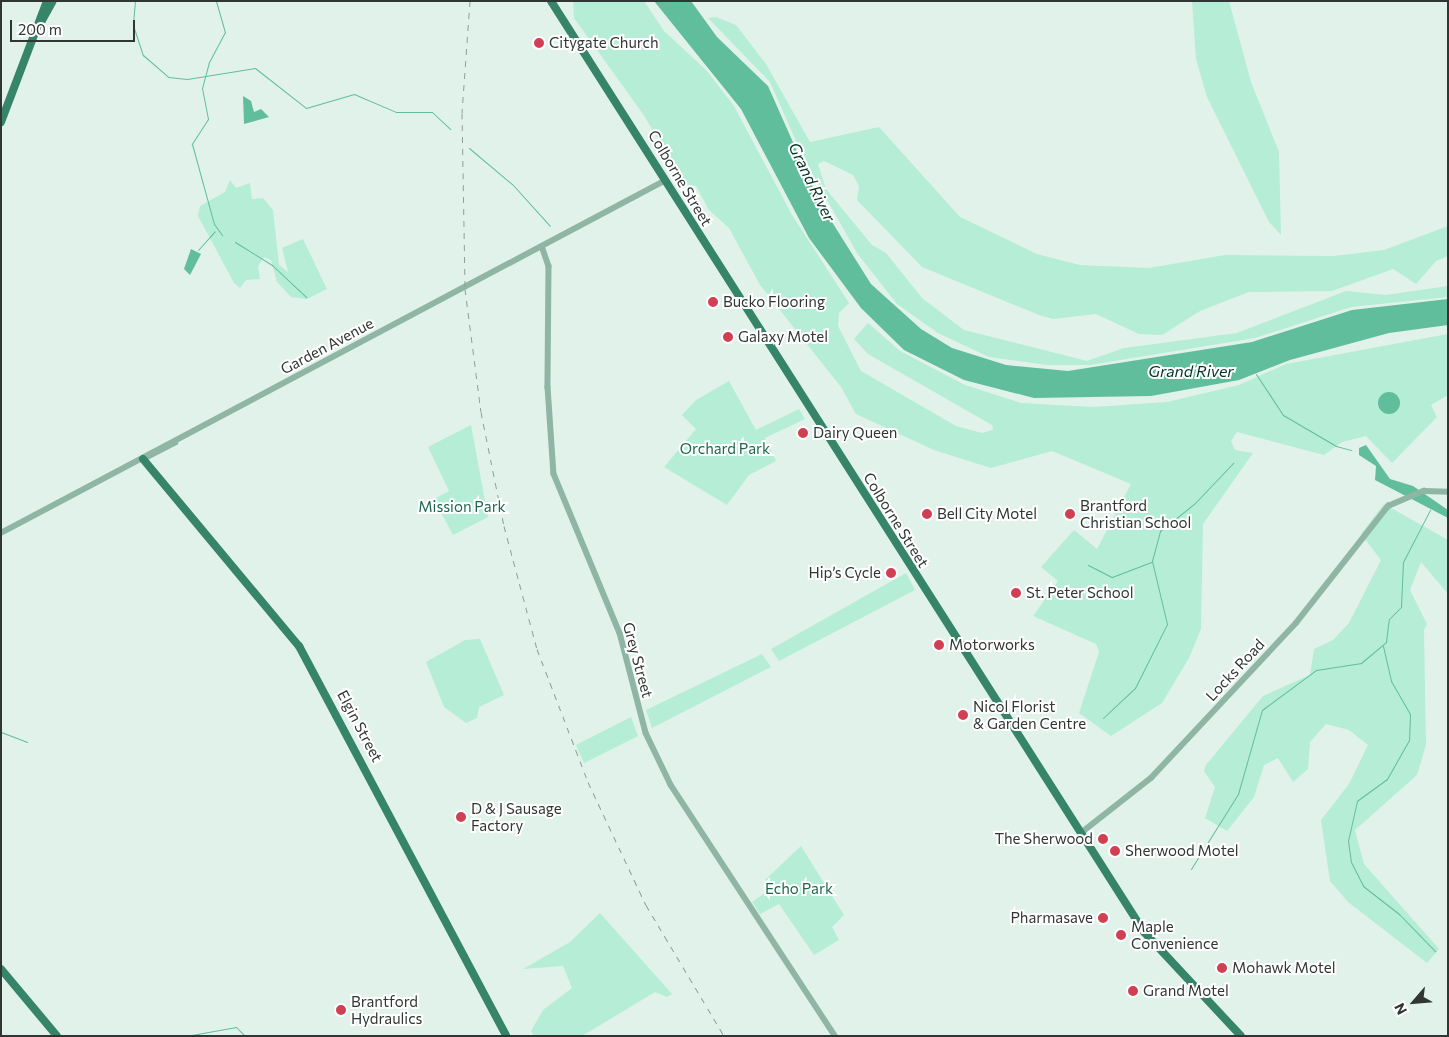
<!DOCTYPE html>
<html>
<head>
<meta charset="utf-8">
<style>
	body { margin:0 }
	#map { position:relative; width:1449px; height:1037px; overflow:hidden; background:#e1f2ea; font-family:Commissioner,sans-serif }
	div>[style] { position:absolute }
	.green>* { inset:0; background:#b5edd6 }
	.water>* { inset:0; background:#61be9d }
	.round { border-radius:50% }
	.stream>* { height:1px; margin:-0.5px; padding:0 0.5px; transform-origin:0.5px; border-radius:0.5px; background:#61be9d }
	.minor>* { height:5.5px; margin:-2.75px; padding:0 2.75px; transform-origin:2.75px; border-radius:2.75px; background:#8fb5a5 }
	.major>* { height:8px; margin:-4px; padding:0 4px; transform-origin:4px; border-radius:4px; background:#368469 }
	.rail>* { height:1px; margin-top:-0.5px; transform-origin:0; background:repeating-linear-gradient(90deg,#919d98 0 6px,transparent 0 12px) }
	.dots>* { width:14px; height:14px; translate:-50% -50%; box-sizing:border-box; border:2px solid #fff; border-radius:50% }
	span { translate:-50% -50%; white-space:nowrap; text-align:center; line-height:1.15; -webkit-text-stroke:4px #fff; paint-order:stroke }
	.poi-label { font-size:15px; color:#303633 }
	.left { translate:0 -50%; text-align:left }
	.right { translate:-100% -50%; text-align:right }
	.street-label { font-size:15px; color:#303633 }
	.park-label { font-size:15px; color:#1e664f }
	.water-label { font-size:16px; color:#063325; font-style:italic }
	.frame { position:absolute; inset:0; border:2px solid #303633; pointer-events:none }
	.north { position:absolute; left:1389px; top:977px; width:50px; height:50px; -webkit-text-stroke:4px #fff; paint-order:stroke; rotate:243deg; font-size:14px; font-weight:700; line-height:20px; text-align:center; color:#303633 }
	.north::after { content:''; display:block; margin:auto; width:18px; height:22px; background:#303633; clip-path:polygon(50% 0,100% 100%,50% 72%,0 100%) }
	.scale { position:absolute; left:10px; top:20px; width:125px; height:22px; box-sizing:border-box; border:2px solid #303633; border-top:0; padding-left:6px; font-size:15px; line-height:18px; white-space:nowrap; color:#303633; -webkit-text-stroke:4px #fff; paint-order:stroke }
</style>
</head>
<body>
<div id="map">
	<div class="green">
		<i style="clip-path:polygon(573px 1px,644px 1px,664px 31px,706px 70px,734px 106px,792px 215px,849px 303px,839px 313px,838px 326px,861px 371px,956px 426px,982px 433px,993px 430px,992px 425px,868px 354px,854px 339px,868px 323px,900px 351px,965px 385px,1021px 403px,1094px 407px,1167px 402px,1239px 385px,1286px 364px,1448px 334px,1448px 395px,1431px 405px,1437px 417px,1392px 463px,1366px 436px,1342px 442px,1324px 455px,1237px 432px,1231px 441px,1235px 450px,1253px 453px,1203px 524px,1201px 629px,1189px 658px,1162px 703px,1111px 736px,1079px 713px,1099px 652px,1096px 644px,1033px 616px,1058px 581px,1041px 567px,1074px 530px,1097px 549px,1131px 484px,1052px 451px,991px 468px,934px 450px,856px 414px,841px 387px,760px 285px,729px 228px,709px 210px,696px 186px,685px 184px,643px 114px,574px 18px)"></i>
		<i style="clip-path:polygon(1192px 1px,1229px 1px,1251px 82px,1279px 152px,1281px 235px,1269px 222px,1207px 97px,1196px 59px)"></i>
		<i style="clip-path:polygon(716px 17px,736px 25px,766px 64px,810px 142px,879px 127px,960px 217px,1037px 254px,1080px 265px,1149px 268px,1225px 255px,1334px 256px,1384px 250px,1448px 226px,1448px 256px,1436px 261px,1416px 284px,1393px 269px,1332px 291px,1249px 292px,1200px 311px,1162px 335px,1139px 334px,1096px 314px,1053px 319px,1039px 315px,922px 267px,857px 200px,859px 186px,853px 175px,824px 161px,818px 164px,826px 189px,872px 245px,886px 253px,922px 298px,964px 330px,1087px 361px,1124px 348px,1237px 333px,1346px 291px,1386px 295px,1448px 286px,1448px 297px,1351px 307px,1255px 338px,1090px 365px,1047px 365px,989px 357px,938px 333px,897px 304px,857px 253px,803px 157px,770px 82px,708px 18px)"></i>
		<i style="clip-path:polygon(230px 180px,236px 188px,250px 183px,252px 199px,263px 198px,273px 210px,279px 265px,288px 272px,282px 248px,303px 239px,327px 289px,307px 299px,291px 297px,277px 282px,271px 260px,264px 257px,258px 266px,260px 279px,246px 280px,240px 288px,234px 283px,198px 216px,200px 206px,225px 192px)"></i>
		<i style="clip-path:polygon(729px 381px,756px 430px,799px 409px,805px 419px,765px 438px,776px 461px,749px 475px,727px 505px,664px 467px,696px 429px,682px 415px,696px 400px)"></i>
		<i style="clip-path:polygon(471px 425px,488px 517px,453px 535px,434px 499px,449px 491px,428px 447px)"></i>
		<i style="clip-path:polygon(1384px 504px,1448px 540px,1448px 594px,1421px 562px,1410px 590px,1427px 624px,1424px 630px,1426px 745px,1417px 775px,1355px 830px,1364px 864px,1439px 949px,1427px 963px,1348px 902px,1330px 881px,1321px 820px,1349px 784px,1368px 745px,1349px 730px,1326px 724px,1310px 742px,1308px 769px,1293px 782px,1278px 758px,1264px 765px,1254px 797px,1227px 831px,1205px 818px,1215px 787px,1204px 771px,1206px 765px,1263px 696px,1310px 675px,1314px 649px,1333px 640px,1349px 623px,1381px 560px,1361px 534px)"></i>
		<i style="clip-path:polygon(906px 573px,915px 590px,779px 661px,771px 649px)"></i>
		<i style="clip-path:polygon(480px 639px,504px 695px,479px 707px,477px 718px,466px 723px,444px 707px,426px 662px,465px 640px)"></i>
		<i style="clip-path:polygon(762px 654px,771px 667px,652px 728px,646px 710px)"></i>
		<i style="clip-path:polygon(631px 717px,638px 736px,584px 763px,576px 745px)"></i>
		<i style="clip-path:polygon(801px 846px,844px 915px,832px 927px,839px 940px,814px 955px,779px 904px,760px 914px,752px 902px,772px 888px,765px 880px)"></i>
		<i style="clip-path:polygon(600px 913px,672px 994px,667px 997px,655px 992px,582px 1036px,534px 1036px,531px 1031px,543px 1010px,572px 988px,563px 966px,523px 969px,570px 942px)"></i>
	</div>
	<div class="water">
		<i style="clip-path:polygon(654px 1px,691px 1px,717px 37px,768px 86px,820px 203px,871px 284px,921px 329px,952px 348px,1006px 365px,1068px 371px,1252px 342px,1352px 310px,1448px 299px,1448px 325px,1389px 333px,1290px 360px,1239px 380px,1151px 396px,1034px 398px,964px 380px,904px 350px,861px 308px,809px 238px,741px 109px)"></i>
		<i style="clip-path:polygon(243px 96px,251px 101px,254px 112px,261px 109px,269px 117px,244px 124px)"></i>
		<i style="clip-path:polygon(191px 249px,201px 254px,190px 275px,184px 269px)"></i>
		<i class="round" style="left:1378px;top:392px;width:22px;height:22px"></i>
		<i style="clip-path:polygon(1366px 445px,1390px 479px,1413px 486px,1448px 510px,1448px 518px,1375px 480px,1376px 466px,1359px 455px,1359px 448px)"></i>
	</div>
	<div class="stream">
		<i style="left:135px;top:1px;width:24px;rotate:95deg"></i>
		<i style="left:133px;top:25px;width:32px;rotate:72deg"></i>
		<i style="left:143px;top:55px;width:33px;rotate:41deg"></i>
		<i style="left:168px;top:77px;width:19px;rotate:6deg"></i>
		<i style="left:187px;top:79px;width:69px;rotate:-9.2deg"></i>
		<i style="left:255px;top:68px;width:65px;rotate:38.1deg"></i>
		<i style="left:306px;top:108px;width:50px;rotate:-16.3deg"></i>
		<i style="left:354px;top:94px;width:46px;rotate:23.2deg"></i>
		<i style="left:396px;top:112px;width:36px"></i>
		<i style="left:432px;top:112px;width:25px;rotate:43deg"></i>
		<i style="left:216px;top:1px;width:32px;rotate:74deg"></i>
		<i style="left:225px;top:32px;width:34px;rotate:118deg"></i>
		<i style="left:209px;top:62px;width:27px;rotate:105deg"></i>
		<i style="left:202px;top:88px;width:32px;rotate:79deg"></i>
		<i style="left:208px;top:119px;width:30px;rotate:123deg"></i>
		<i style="left:192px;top:144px;width:83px;rotate:74.6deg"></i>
		<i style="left:214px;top:224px;width:14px;rotate:54deg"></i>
		<i style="left:469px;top:148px;width:57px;rotate:40.1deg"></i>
		<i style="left:513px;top:185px;width:55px;rotate:47.9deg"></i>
		<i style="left:235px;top:242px;width:44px;rotate:31.9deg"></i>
		<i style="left:272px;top:265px;width:47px;rotate:43.3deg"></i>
		<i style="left:198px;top:250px;width:25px;rotate:-48deg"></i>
		<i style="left:1256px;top:374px;width:49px;rotate:56.6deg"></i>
		<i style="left:1283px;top:415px;width:61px;rotate:30.3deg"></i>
		<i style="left:1336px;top:446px;width:16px;rotate:15deg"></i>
		<i style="left:1088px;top:565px;width:27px;rotate:27deg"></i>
		<i style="left:1112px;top:577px;width:42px;rotate:-21deg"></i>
		<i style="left:1383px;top:646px;width:36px;rotate:77deg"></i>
		<i style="left:1391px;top:681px;width:38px;rotate:60deg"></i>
		<i style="left:1410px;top:714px;width:26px;rotate:92deg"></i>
		<i style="left:1409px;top:740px;width:45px;rotate:119.4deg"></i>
		<i style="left:1387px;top:779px;width:37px;rotate:144deg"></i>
		<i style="left:1357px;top:801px;width:41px;rotate:102.7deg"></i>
		<i style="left:1348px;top:841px;width:21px;rotate:82deg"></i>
		<i style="left:1351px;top:862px;width:27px;rotate:63deg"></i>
		<i style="left:1363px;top:886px;width:46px;rotate:37.9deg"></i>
		<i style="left:1399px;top:914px;width:52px;rotate:45.8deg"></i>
		<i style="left:1103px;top:718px;width:44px;rotate:-43.2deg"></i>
		<i style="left:1135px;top:688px;width:72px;rotate:-63.4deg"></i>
		<i style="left:1167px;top:624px;width:65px;rotate:-103.4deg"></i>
		<i style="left:1152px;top:561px;width:31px;rotate:-75deg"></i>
		<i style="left:1160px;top:531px;width:43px;rotate:-38.5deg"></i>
		<i style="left:1194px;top:504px;width:57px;rotate:-46.4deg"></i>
		<i style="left:1px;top:732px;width:28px;rotate:21deg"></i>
		<i style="left:1191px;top:869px;width:89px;rotate:-57.9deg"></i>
		<i style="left:1238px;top:794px;width:87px;rotate:-74.1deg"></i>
		<i style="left:1262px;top:710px;width:67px;rotate:-36.5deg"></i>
		<i style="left:1316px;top:670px;width:46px;rotate:-8.8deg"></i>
		<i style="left:1361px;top:663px;width:33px;rotate:-40deg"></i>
		<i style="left:1386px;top:642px;width:23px;rotate:-83deg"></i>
		<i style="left:1389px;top:619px;width:17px;rotate:-45deg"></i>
		<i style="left:1401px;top:607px;width:45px;rotate:-87.5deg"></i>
		<i style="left:1403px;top:562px;width:59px;rotate:-62.6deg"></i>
		<i style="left:186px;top:1036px;width:51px;rotate:-10.2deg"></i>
		<i style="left:236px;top:1027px;width:13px;rotate:45deg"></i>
	</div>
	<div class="minor">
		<i style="left:543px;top:249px;width:18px;rotate:71deg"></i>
		<i style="left:549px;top:266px;width:121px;rotate:90.5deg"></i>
		<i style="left:548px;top:387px;width:87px;rotate:86.1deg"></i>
		<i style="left:554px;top:474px;width:172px;rotate:67.5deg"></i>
		<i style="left:620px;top:633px;width:103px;rotate:75.4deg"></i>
		<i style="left:646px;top:733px;width:58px;rotate:64.3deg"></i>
		<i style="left:671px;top:785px;width:300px;rotate:56.8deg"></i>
		<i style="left:143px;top:459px;width:36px;rotate:-27deg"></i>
		<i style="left:1px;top:533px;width:751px;rotate:-27.96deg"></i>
		<i style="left:1081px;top:833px;width:89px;rotate:-38.2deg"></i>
		<i style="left:1151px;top:778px;width:212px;rotate:-46.9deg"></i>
		<i style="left:1296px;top:623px;width:149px;rotate:-51.8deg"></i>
		<i style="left:1388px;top:506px;width:39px;rotate:-23deg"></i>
		<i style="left:1424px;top:491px;width:24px;rotate:2deg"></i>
	</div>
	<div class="major">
		<i style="left:551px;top:1px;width:1104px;rotate:57.5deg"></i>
		<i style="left:1144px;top:932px;width:142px;rotate:47deg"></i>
		<i style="left:40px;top:24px;width:26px;rotate:-61deg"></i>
		<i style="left:1px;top:122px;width:129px;rotate:-69.2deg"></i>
		<i style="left:143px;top:459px;width:244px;rotate:50.2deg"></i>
		<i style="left:299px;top:646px;width:442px;rotate:62deg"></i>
		<i style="left:1px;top:969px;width:87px;rotate:50.1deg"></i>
	</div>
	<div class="rail">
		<i style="left:470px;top:1px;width:112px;rotate:94.1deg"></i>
		<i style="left:462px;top:113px;width:176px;rotate:89deg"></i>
		<i style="left:465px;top:289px;width:124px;rotate:82.6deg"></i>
		<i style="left:481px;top:412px;width:116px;rotate:78.6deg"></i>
		<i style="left:504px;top:526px;width:127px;rotate:75deg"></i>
		<i style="left:537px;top:649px;width:142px;rotate:69deg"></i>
		<i style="left:588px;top:782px;width:136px;rotate:64.8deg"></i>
		<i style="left:646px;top:905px;width:152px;rotate:59.2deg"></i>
	</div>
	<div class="dots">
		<i style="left:539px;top:43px;background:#d03f52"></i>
		<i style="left:713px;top:302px;background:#d03f52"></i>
		<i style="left:728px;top:337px;background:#d03f52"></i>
		<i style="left:803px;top:433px;background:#d03f52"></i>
		<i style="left:927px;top:514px;background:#d03f52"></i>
		<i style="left:1070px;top:514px;background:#d03f52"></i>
		<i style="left:891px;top:573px;background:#d03f52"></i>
		<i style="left:1016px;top:593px;background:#d03f52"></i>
		<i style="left:939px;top:645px;background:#d03f52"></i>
		<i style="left:963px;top:715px;background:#d03f52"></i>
		<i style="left:461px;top:817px;background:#d03f52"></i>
		<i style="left:1103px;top:839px;background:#d03f52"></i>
		<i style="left:1115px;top:851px;background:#d03f52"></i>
		<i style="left:1103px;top:918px;background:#d03f52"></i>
		<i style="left:1121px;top:935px;background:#d03f52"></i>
		<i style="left:1222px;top:968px;background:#d03f52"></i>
		<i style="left:1133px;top:991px;background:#d03f52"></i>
		<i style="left:341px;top:1010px;background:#d03f52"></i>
	</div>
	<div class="poi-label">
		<span class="left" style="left:549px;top:43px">Citygate Church</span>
		<span class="left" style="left:723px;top:302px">Bucko Flooring</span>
		<span class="left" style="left:738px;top:337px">Galaxy Motel</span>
		<span class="left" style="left:813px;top:433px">Dairy Queen</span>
		<span class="left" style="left:1080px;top:514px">Brantford<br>Christian School</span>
		<span class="left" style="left:937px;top:514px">Bell City Motel</span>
		<span class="right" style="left:881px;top:573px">Hip’s Cycle</span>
		<span class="left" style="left:1026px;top:593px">St. Peter School</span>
		<span class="left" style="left:949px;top:645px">Motorworks</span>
		<span class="left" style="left:973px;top:715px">Nicol Florist<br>&amp; Garden Centre</span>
		<span class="left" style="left:471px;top:817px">D &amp; J Sausage<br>Factory</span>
		<span class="right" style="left:1093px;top:839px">The Sherwood</span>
		<span class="left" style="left:1125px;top:851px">Sherwood Motel</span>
		<span class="right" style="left:1093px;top:918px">Pharmasave</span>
		<span class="left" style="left:1131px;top:935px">Maple<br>Convenience</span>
		<span class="left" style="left:1232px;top:968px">Mohawk Motel</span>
		<span class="left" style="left:1143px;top:991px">Grand Motel</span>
		<span class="left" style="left:351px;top:1010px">Brantford<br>Hydraulics</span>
	</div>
	<div class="street-label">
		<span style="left:680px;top:178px;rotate:59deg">Colborne Street</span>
		<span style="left:327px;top:346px;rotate:-28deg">Garden Avenue</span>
		<span style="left:896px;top:520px;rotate:58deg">Colborne Street</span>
		<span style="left:638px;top:660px;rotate:75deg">Grey Street</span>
		<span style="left:1235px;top:670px;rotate:-47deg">Locks Road</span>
		<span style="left:360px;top:726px;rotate:62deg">Elgin Street</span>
	</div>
	<div class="park-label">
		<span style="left:725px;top:449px">Orchard Park</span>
		<span style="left:462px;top:507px">Mission Park</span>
		<span style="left:799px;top:889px">Echo Park</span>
	</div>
	<div class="water-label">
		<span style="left:812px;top:182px;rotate:64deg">Grand River</span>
		<span style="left:1191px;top:371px">Grand River</span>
	</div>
	<div class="frame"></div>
	<div class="north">N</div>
	<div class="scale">200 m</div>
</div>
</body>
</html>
